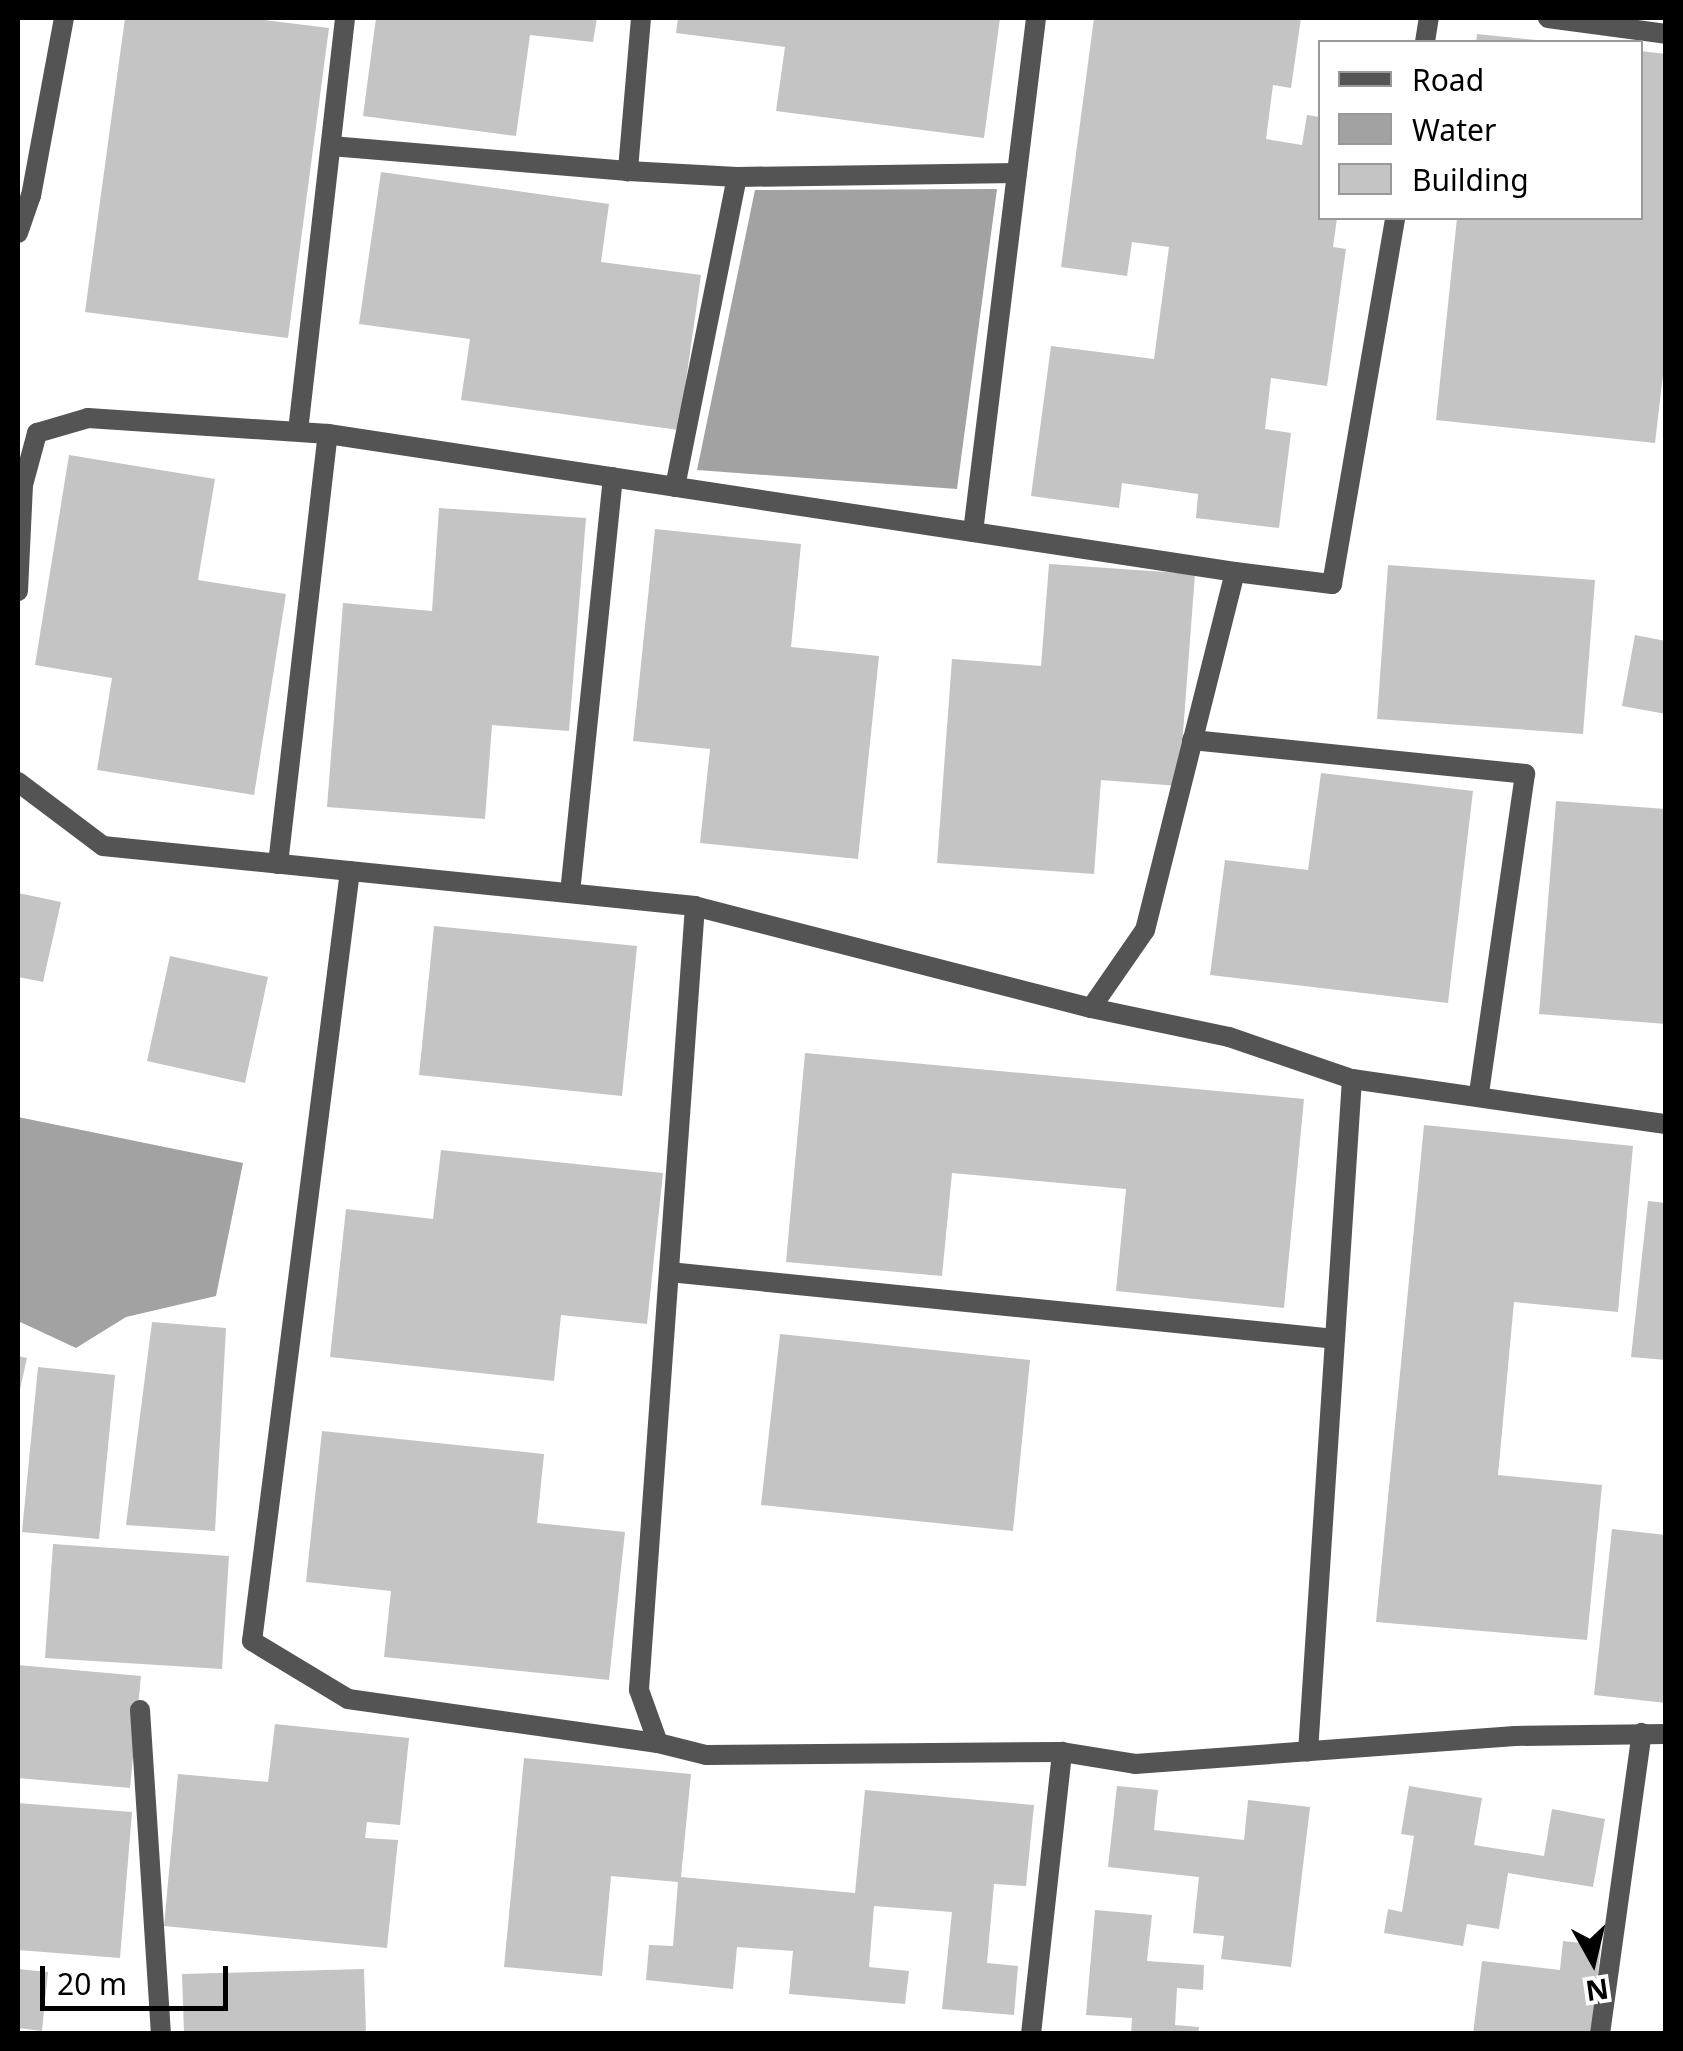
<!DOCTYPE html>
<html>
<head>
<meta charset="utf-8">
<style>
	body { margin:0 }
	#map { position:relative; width:1683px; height:2051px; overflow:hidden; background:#fff; font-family:"Noto Sans",sans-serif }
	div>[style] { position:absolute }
	.water>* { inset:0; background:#a2a2a2 }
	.building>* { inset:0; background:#c4c4c4 }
	.lane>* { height:20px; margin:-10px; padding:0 10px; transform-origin:10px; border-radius:10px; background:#545454 }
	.street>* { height:20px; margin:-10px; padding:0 10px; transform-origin:10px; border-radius:10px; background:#545454 }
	span { translate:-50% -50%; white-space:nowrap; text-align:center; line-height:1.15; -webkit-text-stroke:9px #fff; paint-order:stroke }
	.frame { position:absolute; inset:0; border:20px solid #000; pointer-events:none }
	.legend { position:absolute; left:1318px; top:40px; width:325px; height:180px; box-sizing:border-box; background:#fff; border:2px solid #999; margin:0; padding:12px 18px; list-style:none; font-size:30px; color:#000 }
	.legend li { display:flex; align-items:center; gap:20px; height:50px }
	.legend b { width:50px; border:2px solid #999 }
	.north { position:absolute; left:1543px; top:1911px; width:100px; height:100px; -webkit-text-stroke:8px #fff; paint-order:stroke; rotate:172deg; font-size:28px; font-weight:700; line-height:40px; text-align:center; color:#000 }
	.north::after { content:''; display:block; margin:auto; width:35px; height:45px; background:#000; clip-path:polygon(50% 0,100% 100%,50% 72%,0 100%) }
	.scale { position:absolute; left:40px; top:1966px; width:188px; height:45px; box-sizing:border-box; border:5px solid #000; border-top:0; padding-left:12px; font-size:30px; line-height:35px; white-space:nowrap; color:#000; -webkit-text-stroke:8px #fff; paint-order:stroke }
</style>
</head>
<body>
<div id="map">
	<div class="water">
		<i style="clip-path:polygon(997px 189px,957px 489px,697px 470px,755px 190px)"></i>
		<i style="clip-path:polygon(18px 1117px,243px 1163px,216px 1296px,126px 1317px,76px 1348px,18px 1321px)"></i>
	</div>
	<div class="building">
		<i style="clip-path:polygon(125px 18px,249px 18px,329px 28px,288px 338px,85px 312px)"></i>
		<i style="clip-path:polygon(376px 18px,597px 18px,593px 42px,530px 35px,516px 136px,363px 116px)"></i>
		<i style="clip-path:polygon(678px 18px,1000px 18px,984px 138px,776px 111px,785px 47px,676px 33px)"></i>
		<i style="clip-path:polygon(1094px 18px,1301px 18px,1291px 88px,1273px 85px,1266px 139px,1302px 145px,1307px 115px,1320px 117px,1320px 218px,1337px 218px,1333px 247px,1346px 249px,1327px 386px,1271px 378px,1265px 429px,1291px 433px,1279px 528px,1196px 518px,1198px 494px,1122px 483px,1119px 508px,1031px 496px,1051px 346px,1154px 359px,1169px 247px,1132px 242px,1127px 276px,1061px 267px)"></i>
		<i style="clip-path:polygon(1477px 34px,1536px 40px,1536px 42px,1476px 42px)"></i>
		<i style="clip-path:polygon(1640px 51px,1666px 54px,1666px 349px,1655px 443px,1436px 420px,1457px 218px,1640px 218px)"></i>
		<i style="clip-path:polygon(381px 172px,609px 204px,601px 262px,701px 275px,679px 430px,461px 400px,470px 339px,359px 324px)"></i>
		<i style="clip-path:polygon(69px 455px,215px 479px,198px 580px,286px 594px,254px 795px,97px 770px,112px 678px,35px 665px)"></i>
		<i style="clip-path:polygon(439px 508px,586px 518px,569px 731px,492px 725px,485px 819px,327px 807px,343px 603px,432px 611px)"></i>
		<i style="clip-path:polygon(655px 529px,801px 544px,791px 647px,879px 656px,858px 859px,700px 843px,710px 749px,633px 741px)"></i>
		<i style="clip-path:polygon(1049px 564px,1195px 574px,1179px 786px,1101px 780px,1094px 874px,937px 863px,952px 659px,1041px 666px)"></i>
		<i style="clip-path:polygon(1388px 565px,1595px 580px,1583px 734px,1377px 719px)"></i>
		<i style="clip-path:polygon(1635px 635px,1666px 641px,1666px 714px,1622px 706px)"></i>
		<i style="clip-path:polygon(1321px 773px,1473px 791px,1448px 1003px,1210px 975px,1225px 860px,1308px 870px)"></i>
		<i style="clip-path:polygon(1556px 801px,1666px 809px,1666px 1024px,1539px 1014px)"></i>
		<i style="clip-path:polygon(18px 893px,61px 902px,43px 982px,18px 977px)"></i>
		<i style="clip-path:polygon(434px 926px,637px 946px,622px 1096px,419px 1075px)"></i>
		<i style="clip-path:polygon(170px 956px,268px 977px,245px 1083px,147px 1061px)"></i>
		<i style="clip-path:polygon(805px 1053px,1304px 1099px,1284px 1308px,1116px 1291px,1126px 1189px,952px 1173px,942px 1276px,786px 1262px)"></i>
		<i style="clip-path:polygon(1424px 1125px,1633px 1146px,1618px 1312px,1514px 1302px,1498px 1475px,1602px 1485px,1587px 1640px,1376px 1622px)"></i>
		<i style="clip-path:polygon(441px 1150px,663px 1173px,647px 1324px,561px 1315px,554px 1381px,330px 1357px,346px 1209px,433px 1219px)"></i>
		<i style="clip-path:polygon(1648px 1201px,1666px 1203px,1666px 1360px,1631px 1357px)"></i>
		<i style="clip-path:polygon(152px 1322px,226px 1328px,215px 1531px,126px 1525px)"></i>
		<i style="clip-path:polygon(780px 1334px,1030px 1360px,1013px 1531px,761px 1505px)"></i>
		<i style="clip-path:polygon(18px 1356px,27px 1358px,19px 1394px,18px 1394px)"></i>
		<i style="clip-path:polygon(38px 1367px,115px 1375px,99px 1539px,22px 1532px)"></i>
		<i style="clip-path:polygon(322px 1431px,544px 1454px,537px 1523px,625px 1532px,609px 1680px,384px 1657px,391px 1591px,306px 1582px)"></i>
		<i style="clip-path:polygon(1612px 1529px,1666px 1535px,1666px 1703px,1594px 1695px)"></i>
		<i style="clip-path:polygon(53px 1544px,229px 1556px,222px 1669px,45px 1658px)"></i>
		<i style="clip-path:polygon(18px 1665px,141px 1676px,130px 1788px,18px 1778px)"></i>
		<i style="clip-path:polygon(275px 1724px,409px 1738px,400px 1825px,367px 1822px,365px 1838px,398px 1840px,387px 1948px,164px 1926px,178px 1774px,268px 1782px)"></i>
		<i style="clip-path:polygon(524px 1758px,691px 1774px,681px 1877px,855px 1893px,865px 1790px,1034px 1805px,1026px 1886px,994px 1884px,987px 1963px,1018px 1966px,1014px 2015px,942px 2009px,952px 1912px,874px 1906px,869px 1967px,909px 1971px,905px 2004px,789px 1994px,793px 1951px,737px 1947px,733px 1989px,646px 1980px,649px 1945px,673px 1946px,678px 1882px,611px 1876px,602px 1976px,504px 1967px)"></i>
		<i style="clip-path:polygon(1117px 1786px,1158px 1790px,1154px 1830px,1244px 1840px,1248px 1800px,1310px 1807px,1291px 1967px,1221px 1959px,1224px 1936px,1193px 1933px,1199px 1877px,1108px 1867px)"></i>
		<i style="clip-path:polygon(1409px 1786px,1482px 1798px,1474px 1845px,1544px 1856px,1552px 1809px,1605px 1819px,1593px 1887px,1508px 1873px,1499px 1929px,1467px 1924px,1463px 1946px,1384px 1933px,1388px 1909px,1402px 1912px,1414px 1836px,1401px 1834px)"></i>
		<i style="clip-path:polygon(18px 1803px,132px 1812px,120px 1958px,18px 1950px)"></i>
		<i style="clip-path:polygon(1095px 1910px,1152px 1915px,1147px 1961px,1204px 1965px,1203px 1990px,1177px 1988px,1175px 2025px,1199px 2027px,1198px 2034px,1131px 2033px,1132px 2018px,1086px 2015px)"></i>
		<i style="clip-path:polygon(1563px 1941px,1601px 1945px,1591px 2034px,1473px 2034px,1482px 1961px,1560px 1970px)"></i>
		<i style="clip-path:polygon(18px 1969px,48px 1972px,42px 2031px,18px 2028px)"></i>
		<i style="clip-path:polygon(364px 1969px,366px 2034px,184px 2034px,182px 1974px)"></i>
	</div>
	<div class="lane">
		<i style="left:641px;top:18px;width:154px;rotate:94.9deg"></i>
		<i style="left:628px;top:171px;width:109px;rotate:3.2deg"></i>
		<i style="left:737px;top:177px;width:280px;rotate:-0.8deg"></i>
		<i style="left:1548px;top:18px;width:119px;rotate:7.7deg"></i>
		<i style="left:1425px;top:42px;width:24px;rotate:-81deg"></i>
		<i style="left:331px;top:146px;width:298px;rotate:4.8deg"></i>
		<i style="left:298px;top:431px;width:416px;rotate:-83.5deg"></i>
		<i style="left:675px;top:487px;width:316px;rotate:-78.7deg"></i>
		<i style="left:973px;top:532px;width:518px;rotate:-83.01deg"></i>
		<i style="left:1235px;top:572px;width:98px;rotate:7.1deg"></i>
		<i style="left:1332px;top:584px;width:371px;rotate:-80.2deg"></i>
		<i style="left:18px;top:591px;width:106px;rotate:-87.3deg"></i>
		<i style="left:23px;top:485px;width:54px;rotate:-74.9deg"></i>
		<i style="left:37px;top:433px;width:53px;rotate:-16.4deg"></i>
		<i style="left:88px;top:418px;width:241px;rotate:3.8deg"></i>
		<i style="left:328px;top:434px;width:917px;rotate:8.65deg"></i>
		<i style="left:1235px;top:572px;width:369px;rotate:104.1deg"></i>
		<i style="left:1145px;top:930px;width:95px;rotate:124.7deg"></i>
		<i style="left:1091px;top:1008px;width:409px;rotate:-165.6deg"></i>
		<i style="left:1192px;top:740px;width:335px;rotate:5.8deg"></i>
		<i style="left:1525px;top:774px;width:322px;rotate:98.2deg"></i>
		<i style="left:18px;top:782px;width:106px;rotate:37deg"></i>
		<i style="left:103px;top:846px;width:595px;rotate:5.79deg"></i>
		<i style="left:695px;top:906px;width:786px;rotate:94.09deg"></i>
		<i style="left:639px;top:1690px;width:56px;rotate:70.3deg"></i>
		<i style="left:658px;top:1743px;width:49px;rotate:14deg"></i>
		<i style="left:706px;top:1755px;width:356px;rotate:-0.5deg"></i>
		<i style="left:1062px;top:1752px;width:74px;rotate:9.3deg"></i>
		<i style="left:1135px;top:1764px;width:381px;rotate:-4.2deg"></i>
		<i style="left:1515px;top:1736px;width:151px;rotate:-0.8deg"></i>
		<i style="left:278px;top:864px;width:433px;rotate:-83.4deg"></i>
		<i style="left:350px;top:871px;width:776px;rotate:97.25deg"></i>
		<i style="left:252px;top:1641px;width:112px;rotate:31.1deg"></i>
		<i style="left:348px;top:1699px;width:313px;rotate:8.1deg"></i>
		<i style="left:570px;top:893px;width:418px;rotate:-84.1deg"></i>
		<i style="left:1091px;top:1008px;width:141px;rotate:11.9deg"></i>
		<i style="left:1229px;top:1037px;width:130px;rotate:18.9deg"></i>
		<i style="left:1352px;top:1079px;width:674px;rotate:93.74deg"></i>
		<i style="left:1352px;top:1079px;width:317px;rotate:8.2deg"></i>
		<i style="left:669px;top:1272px;width:669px;rotate:5.74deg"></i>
		<i style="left:1031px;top:2034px;width:284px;rotate:-83.7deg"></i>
		<i style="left:1600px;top:2034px;width:304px;rotate:-82.1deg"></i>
	</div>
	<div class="street">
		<i style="left:18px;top:233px;width:39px;rotate:-71deg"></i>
		<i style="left:31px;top:196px;width:181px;rotate:-79.5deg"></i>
		<i style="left:140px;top:1710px;width:325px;rotate:86.3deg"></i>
	</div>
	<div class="frame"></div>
	<ul class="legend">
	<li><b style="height:12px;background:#545454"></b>Road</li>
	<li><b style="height:28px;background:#a2a2a2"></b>Water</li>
	<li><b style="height:28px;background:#c4c4c4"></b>Building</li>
	</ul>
	<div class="north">N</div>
	<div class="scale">20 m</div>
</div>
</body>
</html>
